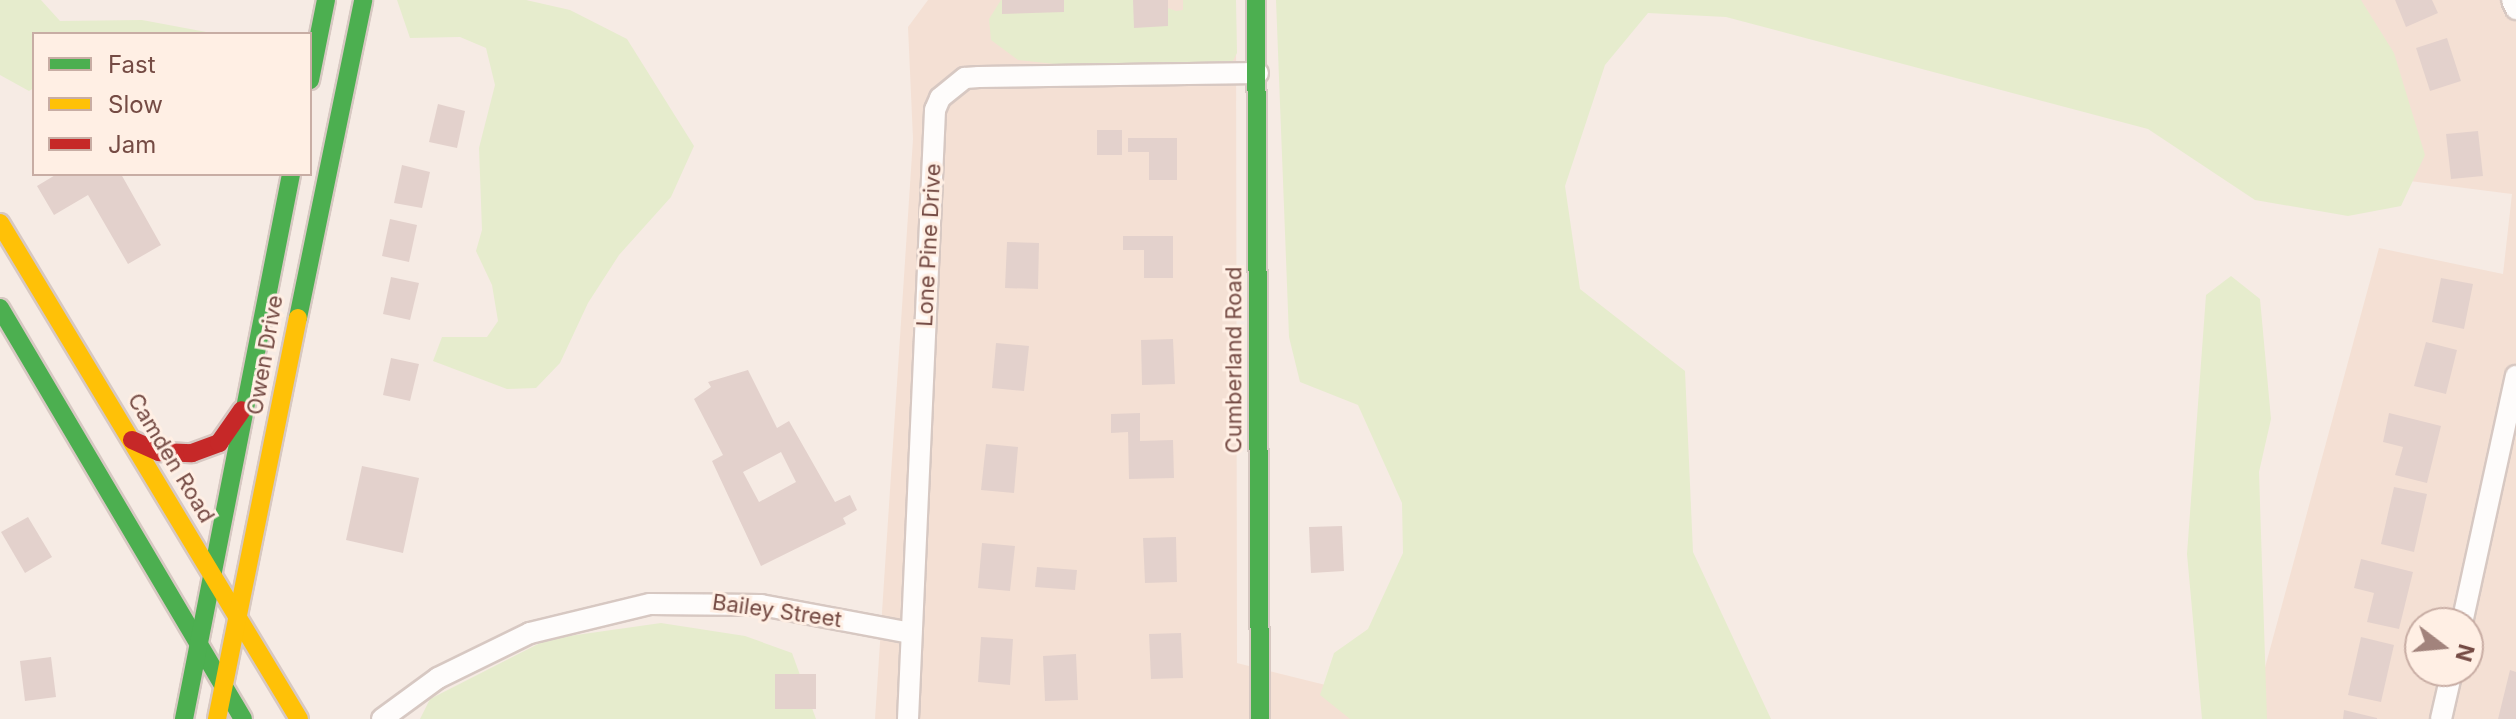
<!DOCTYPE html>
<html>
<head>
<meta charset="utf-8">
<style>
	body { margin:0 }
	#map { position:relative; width:2516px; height:719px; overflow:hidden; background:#f6ebe4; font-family:Inter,sans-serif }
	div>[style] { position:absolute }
	.residential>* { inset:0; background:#f4e0d4 }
	.green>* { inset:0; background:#e6eccd }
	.building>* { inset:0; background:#e3d1cc }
	.roads { filter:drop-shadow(2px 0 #d7c8c2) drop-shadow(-2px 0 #d7c8c2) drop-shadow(0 2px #d7c8c2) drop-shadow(0 -2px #d7c8c2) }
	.street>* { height:20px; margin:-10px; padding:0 10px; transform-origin:10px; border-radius:10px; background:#fefcfb }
	.fast>* { height:18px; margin:-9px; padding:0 9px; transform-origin:9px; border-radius:9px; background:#4caf50 }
	.slow>* { height:18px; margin:-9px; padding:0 9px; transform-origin:9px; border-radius:9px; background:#ffc107 }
	.jam>* { height:18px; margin:-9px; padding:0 9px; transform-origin:9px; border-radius:9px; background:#c62828 }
	span { translate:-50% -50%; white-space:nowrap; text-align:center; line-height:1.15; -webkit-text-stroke:6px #ffefe4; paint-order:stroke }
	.street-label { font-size:22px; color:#754b44 }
	.legend { position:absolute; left:32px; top:32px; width:280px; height:144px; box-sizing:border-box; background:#ffefe4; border:2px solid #c8ada4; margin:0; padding:10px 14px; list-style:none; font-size:24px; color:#754b44 }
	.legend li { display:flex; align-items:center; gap:16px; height:40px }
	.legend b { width:40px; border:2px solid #c8ada4 }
	.north { position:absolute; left:2404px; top:607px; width:80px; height:80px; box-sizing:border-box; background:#ffefe4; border:2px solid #c8ada4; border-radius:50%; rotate:106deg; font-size:22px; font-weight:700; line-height:32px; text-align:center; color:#754b44 }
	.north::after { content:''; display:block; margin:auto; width:28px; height:36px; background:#a2837c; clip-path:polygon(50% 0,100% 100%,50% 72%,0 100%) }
</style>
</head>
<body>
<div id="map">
	<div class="residential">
		<i style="clip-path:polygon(928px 0,1236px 0,1237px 663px,1463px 719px,875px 719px,913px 139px,908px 27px)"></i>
		<i style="clip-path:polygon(evenodd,2341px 0,2516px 0,2516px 719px,2251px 719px,2379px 248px,2503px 274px,2512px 194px,2386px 178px,2341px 0,2420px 623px,2468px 623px,2468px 671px,2420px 671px,2420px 623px)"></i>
	</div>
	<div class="green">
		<i style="clip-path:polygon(0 0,41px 0,60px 21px,142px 20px,217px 34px,34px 34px,34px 88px,29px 91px,0 75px)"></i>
		<i style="clip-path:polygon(397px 0,526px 0,570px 10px,627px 39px,694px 146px,671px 197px,619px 255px,588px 303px,560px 363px,536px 388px,507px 389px,433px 361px,442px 337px,487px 337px,498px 321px,492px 285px,476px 251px,482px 230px,479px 148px,495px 85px,486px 48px,460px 37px,410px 38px)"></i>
		<i style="clip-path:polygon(1001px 0,1145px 0,1176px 11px,1183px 10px,1183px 0,1236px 0,1237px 53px,1231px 64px,1082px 67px,1018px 60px,991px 40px,989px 19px)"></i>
		<i style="clip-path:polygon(1276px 0,2361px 0,2394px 53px,2425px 155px,2401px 206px,2348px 216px,2255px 200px,2148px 129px,1726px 17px,1648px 13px,1605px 65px,1565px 186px,1580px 289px,1685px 371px,1693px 552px,1771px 719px,1350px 719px,1320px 695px,1334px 653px,1368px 629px,1403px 553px,1402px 503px,1358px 405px,1300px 382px,1289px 337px)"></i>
		<i style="clip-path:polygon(2231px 276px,2260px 299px,2271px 419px,2259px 472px,2267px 719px,2202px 719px,2187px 554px,2206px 295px)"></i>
		<i style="clip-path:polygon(661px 623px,745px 636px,792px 653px,816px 719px,420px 719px,430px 699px,548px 639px)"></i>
	</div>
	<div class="building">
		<i style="clip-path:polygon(1002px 0,1064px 0,1064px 12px,1002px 14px)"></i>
		<i style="clip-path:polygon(1133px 0,1168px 0,1168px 26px,1134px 28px)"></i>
		<i style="clip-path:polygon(2395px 0,2432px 0,2438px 13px,2406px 27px)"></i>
		<i style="clip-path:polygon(2447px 38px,2461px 81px,2430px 91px,2416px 48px)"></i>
		<i style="clip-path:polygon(438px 104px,465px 111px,457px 148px,429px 142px)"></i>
		<i style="clip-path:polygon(1097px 130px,1122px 130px,1122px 155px,1097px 155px)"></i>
		<i style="clip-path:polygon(2478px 131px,2483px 176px,2451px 179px,2446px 134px)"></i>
		<i style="clip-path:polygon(1128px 138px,1177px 138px,1177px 180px,1149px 180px,1149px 152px,1128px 152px)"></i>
		<i style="clip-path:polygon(402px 165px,430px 172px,422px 208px,394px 203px)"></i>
		<i style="clip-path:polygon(57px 174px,121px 174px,161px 245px,128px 264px,88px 195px,54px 215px,37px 186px)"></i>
		<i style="clip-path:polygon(390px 219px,417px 225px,409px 262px,382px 256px)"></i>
		<i style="clip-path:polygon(1123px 236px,1173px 236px,1173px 278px,1144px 278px,1144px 250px,1123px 250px)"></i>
		<i style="clip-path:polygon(1007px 242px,1039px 243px,1038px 289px,1005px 288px)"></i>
		<i style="clip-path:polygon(391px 277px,419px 283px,410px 320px,383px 314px)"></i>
		<i style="clip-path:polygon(2441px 278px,2473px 284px,2464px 329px,2432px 322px)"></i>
		<i style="clip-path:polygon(1173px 339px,1175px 384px,1142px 385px,1141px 340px)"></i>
		<i style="clip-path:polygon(2426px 342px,2457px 350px,2446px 394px,2414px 386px)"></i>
		<i style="clip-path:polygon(996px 343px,1029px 346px,1024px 391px,992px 388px)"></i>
		<i style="clip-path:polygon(391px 358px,419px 364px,410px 401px,383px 395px)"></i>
		<i style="clip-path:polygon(evenodd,748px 370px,777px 428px,789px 421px,835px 502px,850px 495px,857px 510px,843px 518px,846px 524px,761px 566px,712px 461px,723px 455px,694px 399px,711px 387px,708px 382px,748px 370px,781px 452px,796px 482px,759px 502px,743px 472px,781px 452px)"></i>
		<i style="clip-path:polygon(1140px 413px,1140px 441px,1173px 440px,1174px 478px,1129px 479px,1128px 432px,1111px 433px,1111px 414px)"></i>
		<i style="clip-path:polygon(2389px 413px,2441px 426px,2427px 483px,2395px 475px,2403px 447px,2383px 442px)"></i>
		<i style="clip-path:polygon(986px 444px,1018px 447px,1014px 493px,981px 490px)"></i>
		<i style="clip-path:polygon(362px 466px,419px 478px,403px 553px,346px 540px)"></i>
		<i style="clip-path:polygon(2394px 487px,2427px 494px,2414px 552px,2381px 544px)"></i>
		<i style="clip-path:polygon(28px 517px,52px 557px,25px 573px,1px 532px)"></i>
		<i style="clip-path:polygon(1342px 526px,1344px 571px,1311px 573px,1309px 527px)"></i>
		<i style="clip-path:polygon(1176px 537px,1177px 582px,1145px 583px,1143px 538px)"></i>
		<i style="clip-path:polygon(982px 543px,1015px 546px,1010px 591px,978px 588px)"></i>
		<i style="clip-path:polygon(2361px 559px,2413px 572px,2399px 629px,2367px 622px,2374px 593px,2354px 588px)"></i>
		<i style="clip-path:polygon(1037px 567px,1077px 570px,1075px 590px,1035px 587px)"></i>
		<i style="clip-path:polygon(1181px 633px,1183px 678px,1151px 679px,1149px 634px)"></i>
		<i style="clip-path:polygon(981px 637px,1013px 639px,1010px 685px,978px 682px)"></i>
		<i style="clip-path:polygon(2361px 637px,2394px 645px,2381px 702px,2348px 695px)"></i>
		<i style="clip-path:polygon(1076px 654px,1078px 700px,1045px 701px,1043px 656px)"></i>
		<i style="clip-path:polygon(51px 657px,56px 697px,25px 701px,20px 661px)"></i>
		<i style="clip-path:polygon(2510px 670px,2516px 672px,2516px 719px,2498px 719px)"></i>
		<i style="clip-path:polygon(775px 674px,816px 674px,816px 709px,775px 709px)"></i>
		<i style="clip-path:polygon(2344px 710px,2377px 718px,2377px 719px,2343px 719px)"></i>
	</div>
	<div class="roads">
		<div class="street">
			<i style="left:2512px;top:0;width:10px;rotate:66deg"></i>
			<i style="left:2462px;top:623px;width:253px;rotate:-77.7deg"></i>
			<i style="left:382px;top:719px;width:69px;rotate:-36.2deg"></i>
			<i style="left:438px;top:678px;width:102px;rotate:-26.1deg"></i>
			<i style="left:530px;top:633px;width:123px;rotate:-13.6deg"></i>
			<i style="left:650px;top:604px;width:111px;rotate:0.5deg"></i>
			<i style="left:761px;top:605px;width:153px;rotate:10.6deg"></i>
			<i style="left:908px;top:719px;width:610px;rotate:-87.46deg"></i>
			<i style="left:935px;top:110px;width:13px;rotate:-67deg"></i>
			<i style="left:940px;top:98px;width:32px;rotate:-39deg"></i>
			<i style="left:965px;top:78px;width:14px;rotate:-4deg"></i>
			<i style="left:979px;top:77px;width:279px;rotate:-0.8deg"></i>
			<i style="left:2441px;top:719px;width:49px;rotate:-77.1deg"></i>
		</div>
		<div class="fast">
			<i style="left:1256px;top:0;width:719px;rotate:89.68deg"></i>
			<i style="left:310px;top:80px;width:82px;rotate:-78.7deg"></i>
			<i style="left:0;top:308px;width:477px;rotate:59.4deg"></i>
			<i style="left:298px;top:318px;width:325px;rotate:-78.4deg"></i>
			<i style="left:184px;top:719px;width:555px;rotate:-78.89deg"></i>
		</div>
		<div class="slow">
			<i style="left:0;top:223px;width:579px;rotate:58.92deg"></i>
			<i style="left:217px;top:719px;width:409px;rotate:-78.6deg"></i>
		</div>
		<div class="jam">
			<i style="left:132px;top:440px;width:30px;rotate:24deg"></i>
			<i style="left:159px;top:452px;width:33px;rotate:2deg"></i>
			<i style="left:192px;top:453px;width:29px;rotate:-20deg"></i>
			<i style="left:219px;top:443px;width:40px;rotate:-55.1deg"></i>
		</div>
	</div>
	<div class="street-label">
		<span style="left:929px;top:245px;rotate:-87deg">Lone Pine Drive</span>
		<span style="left:265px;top:355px;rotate:-80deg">Owen Drive</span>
		<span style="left:1234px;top:360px;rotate:-90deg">Cumberland Road</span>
		<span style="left:171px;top:458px;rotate:59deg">Camden Road</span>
		<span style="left:777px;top:611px;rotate:8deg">Bailey Street</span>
	</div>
	<ul class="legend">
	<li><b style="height:10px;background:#4caf50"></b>Fast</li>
	<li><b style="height:10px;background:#ffc107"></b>Slow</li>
	<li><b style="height:10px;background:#c62828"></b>Jam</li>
	</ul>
	<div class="north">N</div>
</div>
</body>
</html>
